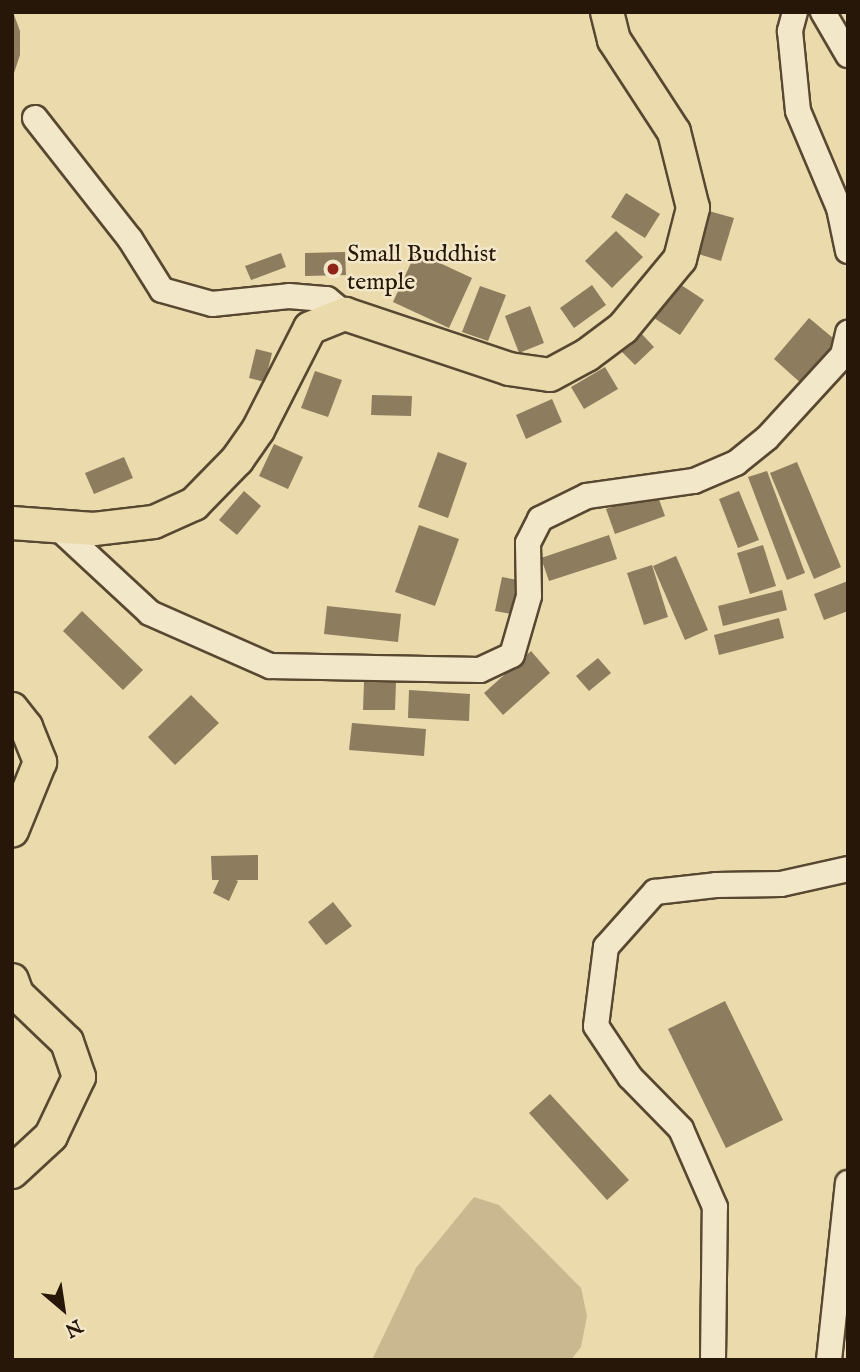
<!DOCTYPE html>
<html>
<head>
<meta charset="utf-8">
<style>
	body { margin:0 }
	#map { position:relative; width:860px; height:1372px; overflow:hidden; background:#ebdaac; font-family:"IM FELL English",serif }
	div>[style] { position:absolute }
	.green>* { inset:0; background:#cab990 }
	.building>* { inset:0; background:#8d7c5d }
	.roads { filter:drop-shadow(2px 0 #584831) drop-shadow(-2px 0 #584831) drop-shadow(0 2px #584831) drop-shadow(0 -2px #584831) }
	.minor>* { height:24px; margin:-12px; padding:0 12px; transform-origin:12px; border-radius:12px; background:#f2e7c9 }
	.major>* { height:32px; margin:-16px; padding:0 16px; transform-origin:16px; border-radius:16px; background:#ebdaac }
	.dots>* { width:19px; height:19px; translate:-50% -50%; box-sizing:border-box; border:4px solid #f2e7c9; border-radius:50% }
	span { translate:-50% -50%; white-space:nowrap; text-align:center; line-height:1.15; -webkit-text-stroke:5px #f2e7c9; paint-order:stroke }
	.poi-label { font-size:24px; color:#271708 }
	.left { translate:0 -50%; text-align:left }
	.frame { position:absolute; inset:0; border:14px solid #271708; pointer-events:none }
	.north { position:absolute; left:28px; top:1274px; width:70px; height:70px; -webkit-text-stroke:5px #f2e7c9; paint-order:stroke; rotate:151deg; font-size:19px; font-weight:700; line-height:28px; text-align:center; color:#271708 }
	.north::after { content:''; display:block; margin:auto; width:24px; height:32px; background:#271708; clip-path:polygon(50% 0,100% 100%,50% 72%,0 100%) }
</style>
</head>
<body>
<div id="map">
	<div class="green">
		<i style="clip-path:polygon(474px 1197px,499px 1205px,581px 1288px,587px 1316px,581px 1347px,571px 1360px,372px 1360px,416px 1268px)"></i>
	</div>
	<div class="building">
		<i style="clip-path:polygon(13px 12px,20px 31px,20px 55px,13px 76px)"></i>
		<i style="clip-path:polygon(626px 193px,660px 214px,645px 238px,611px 217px)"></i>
		<i style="clip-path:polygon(705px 210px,734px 218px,721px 261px,692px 252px)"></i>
		<i style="clip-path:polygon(616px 231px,643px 257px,612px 288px,585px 261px)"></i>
		<i style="clip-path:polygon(345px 252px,346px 275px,305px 276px,305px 253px)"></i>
		<i style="clip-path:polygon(416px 252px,472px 278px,449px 328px,393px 302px)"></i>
		<i style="clip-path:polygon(281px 253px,286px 267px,251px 280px,245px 266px)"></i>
		<i style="clip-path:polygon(675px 281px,704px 300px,680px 335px,651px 316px)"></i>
		<i style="clip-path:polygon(592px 285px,606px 305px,574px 328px,560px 308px)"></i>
		<i style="clip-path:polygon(480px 286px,506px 295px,488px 341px,462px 332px)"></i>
		<i style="clip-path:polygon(530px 306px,544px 343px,519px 353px,505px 316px)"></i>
		<i style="clip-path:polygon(809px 318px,839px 343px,803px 385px,774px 359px)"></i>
		<i style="clip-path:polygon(639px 331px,654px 347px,635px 365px,620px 350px)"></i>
		<i style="clip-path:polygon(256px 349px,272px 353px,265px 382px,249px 378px)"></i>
		<i style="clip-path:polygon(605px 367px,618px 389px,584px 409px,571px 387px)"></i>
		<i style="clip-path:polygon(315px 371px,342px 380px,328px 417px,301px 408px)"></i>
		<i style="clip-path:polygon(372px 395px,412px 396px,411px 416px,371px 415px)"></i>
		<i style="clip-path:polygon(552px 399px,562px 422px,526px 439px,516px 415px)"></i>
		<i style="clip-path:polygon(274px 444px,303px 457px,288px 489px,259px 476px)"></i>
		<i style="clip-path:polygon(438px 452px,467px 463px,448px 518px,418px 507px)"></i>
		<i style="clip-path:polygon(124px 457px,133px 478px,94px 494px,85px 473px)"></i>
		<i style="clip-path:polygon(797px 462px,841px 567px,814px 579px,770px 473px)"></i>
		<i style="clip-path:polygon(767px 471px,805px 573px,787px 580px,748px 477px)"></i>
		<i style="clip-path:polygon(244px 491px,261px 506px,237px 535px,219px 520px)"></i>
		<i style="clip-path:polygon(656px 491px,665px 516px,615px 534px,606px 509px)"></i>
		<i style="clip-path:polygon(739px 491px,759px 540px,738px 548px,719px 499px)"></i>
		<i style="clip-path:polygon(419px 525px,459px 539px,435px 606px,395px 592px)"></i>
		<i style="clip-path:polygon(609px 535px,617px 559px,549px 581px,541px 558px)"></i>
		<i style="clip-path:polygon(763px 545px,776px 586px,750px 594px,737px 553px)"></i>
		<i style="clip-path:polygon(676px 556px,708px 630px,685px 640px,653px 566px)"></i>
		<i style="clip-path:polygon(652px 565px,668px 617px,644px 625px,627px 573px)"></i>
		<i style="clip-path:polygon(502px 577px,518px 580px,512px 614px,495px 611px)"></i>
		<i style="clip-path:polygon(848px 581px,848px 611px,824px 620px,814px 594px)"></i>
		<i style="clip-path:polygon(782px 590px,787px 610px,723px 626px,718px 606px)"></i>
		<i style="clip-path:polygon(327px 606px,401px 614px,398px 642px,324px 634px)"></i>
		<i style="clip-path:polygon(82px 611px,143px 670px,123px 690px,63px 631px)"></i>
		<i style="clip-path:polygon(779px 618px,784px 638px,719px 655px,714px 635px)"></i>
		<i style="clip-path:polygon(531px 651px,550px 673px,503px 715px,484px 693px)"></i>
		<i style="clip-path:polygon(598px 658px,611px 673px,589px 691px,576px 676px)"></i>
		<i style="clip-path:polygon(364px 682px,396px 682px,395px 710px,363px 710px)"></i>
		<i style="clip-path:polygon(409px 690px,470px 694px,469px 721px,408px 718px)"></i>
		<i style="clip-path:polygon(191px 695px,219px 723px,175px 765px,148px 737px)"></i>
		<i style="clip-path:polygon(352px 723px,426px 729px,424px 756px,349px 750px)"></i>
		<i style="clip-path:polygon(258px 855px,258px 880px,236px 880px,238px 881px,229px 901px,213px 893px,219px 880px,212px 880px,211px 856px)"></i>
		<i style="clip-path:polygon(333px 902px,352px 926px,326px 945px,308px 922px)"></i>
		<i style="clip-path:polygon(725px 1001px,783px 1120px,726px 1148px,668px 1029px)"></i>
		<i style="clip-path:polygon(550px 1094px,629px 1180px,607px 1200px,529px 1113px)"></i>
	</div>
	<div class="roads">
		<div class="minor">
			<i style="left:795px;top:12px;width:20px;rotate:105deg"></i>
			<i style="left:790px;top:31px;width:80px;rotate:84.3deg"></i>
			<i style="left:798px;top:111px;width:105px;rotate:67.1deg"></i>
			<i style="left:839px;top:208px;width:44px;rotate:78.2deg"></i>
			<i style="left:823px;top:12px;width:50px;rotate:59.8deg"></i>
			<i style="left:35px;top:118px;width:154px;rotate:51.9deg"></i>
			<i style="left:130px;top:239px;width:60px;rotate:57.9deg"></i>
			<i style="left:162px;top:290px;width:52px;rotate:15.6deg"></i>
			<i style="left:212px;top:304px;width:77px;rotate:-5.9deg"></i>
			<i style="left:289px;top:296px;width:38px;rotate:5deg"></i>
			<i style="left:327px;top:299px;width:23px;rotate:40deg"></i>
			<i style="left:55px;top:525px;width:129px;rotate:42.8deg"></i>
			<i style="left:150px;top:613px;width:131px;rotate:23.8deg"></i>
			<i style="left:270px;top:666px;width:210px;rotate:1.1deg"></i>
			<i style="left:480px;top:670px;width:35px;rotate:-25deg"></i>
			<i style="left:512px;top:655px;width:61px;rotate:-73.9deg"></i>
			<i style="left:529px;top:596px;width:53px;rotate:-91.1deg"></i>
			<i style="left:528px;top:543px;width:27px;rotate:-63deg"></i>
			<i style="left:540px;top:519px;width:52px;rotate:-26.1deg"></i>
			<i style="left:587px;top:496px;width:108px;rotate:-8deg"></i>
			<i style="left:694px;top:481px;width:46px;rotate:-23.2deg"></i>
			<i style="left:736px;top:463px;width:40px;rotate:-39deg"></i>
			<i style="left:767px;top:438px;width:113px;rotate:-47.5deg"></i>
			<i style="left:843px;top:355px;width:23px;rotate:-77deg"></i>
			<i style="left:713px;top:1360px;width:153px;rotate:-89.3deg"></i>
			<i style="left:715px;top:1207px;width:85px;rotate:-113.6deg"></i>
			<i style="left:681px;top:1129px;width:73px;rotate:-134.4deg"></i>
			<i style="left:630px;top:1077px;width:61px;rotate:-123.7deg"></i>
			<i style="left:596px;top:1026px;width:80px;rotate:-82.8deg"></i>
			<i style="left:606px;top:947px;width:74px;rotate:-48.3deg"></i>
			<i style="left:655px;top:892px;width:61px;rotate:-6.5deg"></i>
			<i style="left:716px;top:885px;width:65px;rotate:-0.9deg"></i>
			<i style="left:781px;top:884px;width:69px;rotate:-12.6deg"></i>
			<i style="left:829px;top:1360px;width:178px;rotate:-83.9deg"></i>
		</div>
		<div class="major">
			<i style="left:12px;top:523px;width:82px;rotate:4.2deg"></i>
			<i style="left:94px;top:529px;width:60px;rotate:-6.7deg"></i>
			<i style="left:154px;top:522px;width:44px;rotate:-24.2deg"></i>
			<i style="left:194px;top:504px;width:62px;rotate:-45.7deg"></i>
			<i style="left:237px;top:460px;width:37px;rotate:-55deg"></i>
			<i style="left:258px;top:430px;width:114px;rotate:-63deg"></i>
			<i style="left:310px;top:328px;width:38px;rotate:-22deg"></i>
			<i style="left:345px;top:314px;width:173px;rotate:18.5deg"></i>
			<i style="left:509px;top:369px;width:41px;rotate:8.3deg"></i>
			<i style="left:550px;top:375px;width:42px;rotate:-28.4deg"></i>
			<i style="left:587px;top:355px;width:45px;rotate:-36.9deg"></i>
			<i style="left:623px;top:328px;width:89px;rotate:-50.4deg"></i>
			<i style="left:680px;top:259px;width:53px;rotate:-75.7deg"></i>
			<i style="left:693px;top:208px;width:78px;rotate:-104deg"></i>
			<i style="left:674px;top:132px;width:110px;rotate:-123.1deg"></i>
			<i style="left:614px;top:40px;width:29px;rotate:-104deg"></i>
			<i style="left:12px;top:709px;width:23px;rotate:52deg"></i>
			<i style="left:26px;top:727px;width:38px;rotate:68deg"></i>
			<i style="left:40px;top:762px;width:74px;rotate:112.1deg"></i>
			<i style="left:12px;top:980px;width:15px;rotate:70deg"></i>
			<i style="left:17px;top:994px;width:69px;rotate:43.8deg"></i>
			<i style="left:67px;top:1042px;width:37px;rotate:71deg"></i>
			<i style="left:79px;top:1077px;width:65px;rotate:115.4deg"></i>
			<i style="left:51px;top:1136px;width:53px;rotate:137.3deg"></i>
		</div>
	</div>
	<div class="dots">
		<i style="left:333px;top:269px;background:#8f2418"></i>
	</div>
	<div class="poi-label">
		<span class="left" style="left:347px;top:269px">Small Buddhist<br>temple</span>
	</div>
	<div class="frame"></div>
	<div class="north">N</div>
</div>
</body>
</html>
